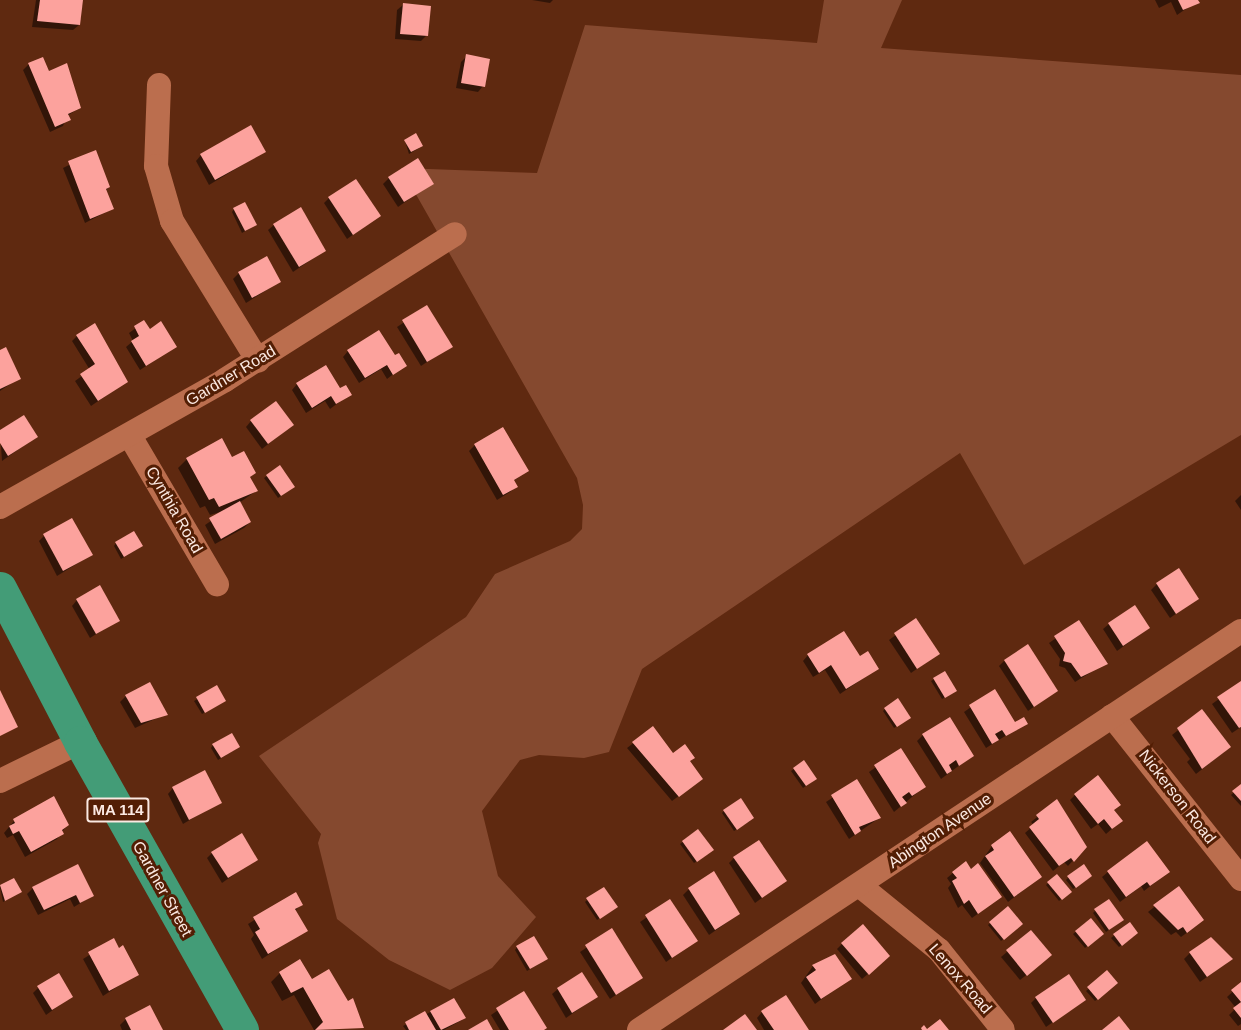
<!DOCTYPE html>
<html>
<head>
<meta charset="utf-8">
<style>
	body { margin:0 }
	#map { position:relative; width:1241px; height:1030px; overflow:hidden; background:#5f2910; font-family:Arial,sans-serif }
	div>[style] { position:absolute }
	.green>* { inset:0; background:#85492f }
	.shadow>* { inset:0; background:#0007 }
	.building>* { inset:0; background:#fca29d }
	.minor>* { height:24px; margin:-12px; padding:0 12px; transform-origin:12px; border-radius:12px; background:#bb6e4e }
	.highway>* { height:33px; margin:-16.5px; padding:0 16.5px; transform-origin:16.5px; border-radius:16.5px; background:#439c77 }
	span { translate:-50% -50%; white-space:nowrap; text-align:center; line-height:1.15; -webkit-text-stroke:6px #531e04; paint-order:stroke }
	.shield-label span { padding:2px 4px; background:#531e04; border:2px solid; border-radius:4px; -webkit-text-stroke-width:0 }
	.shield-label { font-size:15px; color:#fbe9e2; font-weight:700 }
	.street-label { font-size:16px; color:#fbe9e2 }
</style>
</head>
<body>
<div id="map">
	<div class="green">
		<i style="clip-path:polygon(824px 0,902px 0,881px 48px,1241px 75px,1241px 435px,1024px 565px,960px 453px,642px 669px,609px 752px,584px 758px,539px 755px,520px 760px,482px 811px,498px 876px,536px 917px,492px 968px,450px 990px,389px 960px,337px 919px,318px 843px,321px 834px,259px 756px,466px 617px,495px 574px,570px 541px,582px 529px,583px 505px,577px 478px,401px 168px,537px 173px,585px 25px,817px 43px)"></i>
	</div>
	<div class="shadow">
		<i style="clip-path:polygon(36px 0,82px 0,79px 25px,73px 30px,32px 27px)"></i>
		<i style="clip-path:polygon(532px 0,553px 0,550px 3px)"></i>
		<i style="clip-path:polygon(1155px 0,1199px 0,1177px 15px,1171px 2px,1159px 8px)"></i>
		<i style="clip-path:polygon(403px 5px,426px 36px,421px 41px,395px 39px,397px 10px)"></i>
		<i style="clip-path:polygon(467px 56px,483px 86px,478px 92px,456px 88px,461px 62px)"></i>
		<i style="clip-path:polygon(29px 64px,48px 73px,79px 108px,67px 116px,63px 126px,50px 132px,23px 70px)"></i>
		<i style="clip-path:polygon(405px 141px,419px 148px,409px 154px)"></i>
		<i style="clip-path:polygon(95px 152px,109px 187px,105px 191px,112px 209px,85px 223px,63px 168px)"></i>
		<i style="clip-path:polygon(264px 152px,209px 185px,196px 161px,201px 155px)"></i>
		<i style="clip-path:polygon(389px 178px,432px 183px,398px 207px,383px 184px)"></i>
		<i style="clip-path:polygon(329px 198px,379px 216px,347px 239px,324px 203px)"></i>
		<i style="clip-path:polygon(234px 209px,255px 225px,242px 233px,232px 212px)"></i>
		<i style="clip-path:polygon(274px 225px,324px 251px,293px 272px,268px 230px)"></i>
		<i style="clip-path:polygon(239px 273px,279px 282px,246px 303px,233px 279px)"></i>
		<i style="clip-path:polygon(427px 307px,451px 346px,421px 366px,397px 327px)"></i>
		<i style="clip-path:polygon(144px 322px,150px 331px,175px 347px,140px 370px,126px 347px,133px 341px,129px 333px)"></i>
		<i style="clip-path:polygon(77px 336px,126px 382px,91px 406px,75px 381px,90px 370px,72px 341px)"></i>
		<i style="clip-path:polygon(348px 351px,395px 357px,405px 365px,387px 379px,381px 369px,359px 383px,343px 357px)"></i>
		<i style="clip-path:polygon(0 352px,19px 378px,0 391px)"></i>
		<i style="clip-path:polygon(297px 384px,340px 390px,350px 394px,330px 409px,325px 401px,306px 413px,292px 390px)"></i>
		<i style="clip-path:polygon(251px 421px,292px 425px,262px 449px,246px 427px)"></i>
		<i style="clip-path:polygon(0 432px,36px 437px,2px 461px)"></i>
		<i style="clip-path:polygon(475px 445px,527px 471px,513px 481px,516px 486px,510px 492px,497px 500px,469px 451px)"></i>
		<i style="clip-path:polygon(187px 459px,232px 459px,254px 473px,249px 478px,256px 491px,239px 503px,250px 522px,244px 528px,215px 544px,205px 525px,227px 510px,210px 515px,205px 506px,200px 508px,178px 468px)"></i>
		<i style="clip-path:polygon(267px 476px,291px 489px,278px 498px,264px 478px)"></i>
		<i style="clip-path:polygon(1241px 495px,1241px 510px,1235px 501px)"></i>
		<i style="clip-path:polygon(44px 536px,91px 555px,57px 576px,39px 541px)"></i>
		<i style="clip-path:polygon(116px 543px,139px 548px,121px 559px,114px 546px)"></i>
		<i style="clip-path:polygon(1157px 584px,1197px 599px,1170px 618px,1151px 590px)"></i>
		<i style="clip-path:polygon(77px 600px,118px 620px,90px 638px,72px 606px)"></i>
		<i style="clip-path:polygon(916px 620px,938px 654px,911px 673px,889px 640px)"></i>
		<i style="clip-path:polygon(1079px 622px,1106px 663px,1075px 682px,1065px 668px,1059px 666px,1060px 659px,1049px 643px)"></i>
		<i style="clip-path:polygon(1109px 624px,1149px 628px,1117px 651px,1103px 629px)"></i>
		<i style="clip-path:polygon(808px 655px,859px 659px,877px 669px,840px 694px,825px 670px,813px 677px,803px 661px)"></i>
		<i style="clip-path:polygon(1004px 661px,1056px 691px,1028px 711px,999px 666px)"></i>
		<i style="clip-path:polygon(944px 673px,953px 693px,942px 699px,931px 681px)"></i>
		<i style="clip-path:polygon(1241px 683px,1241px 727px,1232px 733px,1212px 704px)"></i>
		<i style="clip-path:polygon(217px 687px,222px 703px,202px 714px,194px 701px)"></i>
		<i style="clip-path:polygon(994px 691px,1014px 724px,1026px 723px,986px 748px,964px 712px)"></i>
		<i style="clip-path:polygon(126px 696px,166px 714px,135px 728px,120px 702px)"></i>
		<i style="clip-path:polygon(885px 709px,907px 720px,894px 728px,883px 711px)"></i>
		<i style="clip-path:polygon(1202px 711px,1224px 752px,1196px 774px,1187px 762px,1190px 759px,1172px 735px)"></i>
		<i style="clip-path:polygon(653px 728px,672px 755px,689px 762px,695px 784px,672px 801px,627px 748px)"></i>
		<i style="clip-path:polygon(923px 735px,972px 756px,941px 779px,917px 741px)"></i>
		<i style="clip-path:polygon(213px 745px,236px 749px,218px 760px,211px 748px)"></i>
		<i style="clip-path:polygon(900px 750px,924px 787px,894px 812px,869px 772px)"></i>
		<i style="clip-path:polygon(794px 769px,813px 781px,803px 788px,791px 771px)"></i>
		<i style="clip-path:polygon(857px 781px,879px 818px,849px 839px,826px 802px)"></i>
		<i style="clip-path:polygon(1241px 786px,1241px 806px,1231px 795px)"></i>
		<i style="clip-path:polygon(173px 788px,220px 802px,183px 824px,168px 794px)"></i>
		<i style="clip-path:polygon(1075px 795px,1112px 811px,1121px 821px,1106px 834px,1098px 824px,1091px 829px,1070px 800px)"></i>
		<i style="clip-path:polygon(1057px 801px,1085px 847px,1068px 866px,1064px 862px,1053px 871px,1025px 833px,1034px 825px,1031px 822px)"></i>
		<i style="clip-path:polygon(724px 811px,750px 821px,734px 831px,722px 813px)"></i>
		<i style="clip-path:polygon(14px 821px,67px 825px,57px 839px,25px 857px,13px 835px,7px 838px,4px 833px)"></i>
		<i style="clip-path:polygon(698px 831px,709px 853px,694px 863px,680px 844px)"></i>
		<i style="clip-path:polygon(992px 846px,1040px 877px,1008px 902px,980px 863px)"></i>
		<i style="clip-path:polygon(212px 853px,256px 859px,222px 883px,207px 858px)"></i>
		<i style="clip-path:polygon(734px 858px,785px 881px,755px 903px,729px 863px)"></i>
		<i style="clip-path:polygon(1108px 872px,1162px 877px,1144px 891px,1141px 886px,1120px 902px,1102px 877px)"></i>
		<i style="clip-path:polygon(953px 873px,994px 902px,972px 918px,962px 905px,958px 908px,948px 888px,951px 884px,947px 878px)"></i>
		<i style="clip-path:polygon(1057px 876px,1070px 892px,1059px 901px,1046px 885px)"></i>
		<i style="clip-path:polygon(1068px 878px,1088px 878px,1073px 889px,1066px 880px)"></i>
		<i style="clip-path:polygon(14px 880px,20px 892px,3px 902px,0 887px)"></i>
		<i style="clip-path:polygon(33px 888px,92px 896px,74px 907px,70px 899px,38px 915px,27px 894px)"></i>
		<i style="clip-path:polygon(1178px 888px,1196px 926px,1181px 937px,1176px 932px,1171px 935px,1148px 912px)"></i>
		<i style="clip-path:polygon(689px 889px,739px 914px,709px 935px,683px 895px)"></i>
		<i style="clip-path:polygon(295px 894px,301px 904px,295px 911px,306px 930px,262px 959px,251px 939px,254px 935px,248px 924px)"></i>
		<i style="clip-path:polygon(587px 900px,613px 910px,597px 920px,585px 902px)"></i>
		<i style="clip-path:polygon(670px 901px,696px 941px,666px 962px,640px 922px)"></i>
		<i style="clip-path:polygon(1008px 908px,1021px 924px,1001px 941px,988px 925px)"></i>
		<i style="clip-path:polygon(1095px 911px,1120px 922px,1106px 932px,1093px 913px)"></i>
		<i style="clip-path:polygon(1091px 920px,1102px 933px,1085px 948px,1073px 934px)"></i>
		<i style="clip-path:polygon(1129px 924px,1134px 936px,1119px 947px,1111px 938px)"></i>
		<i style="clip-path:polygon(612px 930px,641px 978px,610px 999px,580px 952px)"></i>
		<i style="clip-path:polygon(1031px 932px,1044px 961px,1020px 980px,1001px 957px)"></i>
		<i style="clip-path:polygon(113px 940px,137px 974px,103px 996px,83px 959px)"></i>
		<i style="clip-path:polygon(842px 944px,883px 961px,862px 979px,837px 949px)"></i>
		<i style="clip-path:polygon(517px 947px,543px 961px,527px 971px,515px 950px)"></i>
		<i style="clip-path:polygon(1190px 953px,1225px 964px,1200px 982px,1184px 959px)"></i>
		<i style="clip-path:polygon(813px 966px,850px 978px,815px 1004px,801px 983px)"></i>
		<i style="clip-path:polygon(280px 973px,311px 981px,363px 1027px,314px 1030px,294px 995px,282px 1001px,271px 982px)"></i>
		<i style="clip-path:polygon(1107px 973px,1116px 983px,1095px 1001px,1086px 991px)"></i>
		<i style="clip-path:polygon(1241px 984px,1241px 1024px,1238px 1026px,1229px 1015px,1236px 1008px,1227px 997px)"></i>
		<i style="clip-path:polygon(38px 988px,72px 996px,46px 1015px,33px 993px)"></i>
		<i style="clip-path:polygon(558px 989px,596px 997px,566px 1018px,552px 994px)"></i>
		<i style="clip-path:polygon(523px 993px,543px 1030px,500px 1030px,491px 1015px)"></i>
		<i style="clip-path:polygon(1036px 998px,1084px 1000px,1046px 1027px,1031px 1003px)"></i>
		<i style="clip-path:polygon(454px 1000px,462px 1020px,444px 1030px,406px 1030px,403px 1026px)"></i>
		<i style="clip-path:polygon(762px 1012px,807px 1030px,764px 1030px,757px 1018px)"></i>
		<i style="clip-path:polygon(126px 1019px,161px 1030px,122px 1030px,120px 1025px)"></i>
	</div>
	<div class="building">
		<i style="clip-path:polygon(40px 0,83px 0,80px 25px,37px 21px)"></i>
		<i style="clip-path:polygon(1178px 0,1198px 0,1200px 3px,1183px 10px)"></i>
		<i style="clip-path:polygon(403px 3px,431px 6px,428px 36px,400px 34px)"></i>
		<i style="clip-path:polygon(466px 54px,490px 59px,485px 87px,461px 83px)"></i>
		<i style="clip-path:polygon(43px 57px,49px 71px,67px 63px,81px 108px,68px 114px,71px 120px,55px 127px,28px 63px)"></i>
		<i style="clip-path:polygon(251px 125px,266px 152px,215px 180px,200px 154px)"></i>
		<i style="clip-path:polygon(416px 133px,423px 146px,411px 152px,404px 140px)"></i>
		<i style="clip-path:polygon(96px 150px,110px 187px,106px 189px,114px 209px,90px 219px,68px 161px)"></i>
		<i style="clip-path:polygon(418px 158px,434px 184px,404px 202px,388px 177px)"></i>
		<i style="clip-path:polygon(356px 179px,381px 216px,353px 235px,328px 197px)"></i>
		<i style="clip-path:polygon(245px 202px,257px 225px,245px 231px,233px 208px)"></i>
		<i style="clip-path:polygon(301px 207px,326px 251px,299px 267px,273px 224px)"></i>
		<i style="clip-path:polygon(267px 256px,281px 282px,252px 298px,238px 272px)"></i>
		<i style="clip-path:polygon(427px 305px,453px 347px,427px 362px,402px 320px)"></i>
		<i style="clip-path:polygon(144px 320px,150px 329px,161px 321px,177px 347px,146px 366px,131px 341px,139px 336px,134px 326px)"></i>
		<i style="clip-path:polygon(95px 323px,128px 382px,98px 401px,80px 374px,95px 364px,76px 335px)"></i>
		<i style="clip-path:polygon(379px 330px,395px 355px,399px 353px,407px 366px,393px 375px,387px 365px,365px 378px,347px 350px)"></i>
		<i style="clip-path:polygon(6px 347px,21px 379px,0 389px,0 350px)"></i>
		<i style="clip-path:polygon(326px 365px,340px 388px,346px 385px,352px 395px,336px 404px,331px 396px,312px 408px,296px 383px)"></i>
		<i style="clip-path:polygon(276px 401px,294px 425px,268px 444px,250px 420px)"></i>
		<i style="clip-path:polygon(24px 415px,38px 437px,8px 456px,0 443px,0 430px)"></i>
		<i style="clip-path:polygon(503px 427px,529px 471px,514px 480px,518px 487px,503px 495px,474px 444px)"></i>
		<i style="clip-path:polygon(222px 438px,232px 457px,244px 451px,256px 473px,250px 477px,258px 491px,219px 507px,214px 498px,209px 500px,186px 458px)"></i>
		<i style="clip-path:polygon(280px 465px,295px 487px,281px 496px,266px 475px)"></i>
		<i style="clip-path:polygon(240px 501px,251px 522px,221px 539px,209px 518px)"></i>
		<i style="clip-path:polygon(72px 518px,93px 555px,63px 571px,43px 534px)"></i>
		<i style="clip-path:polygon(134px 531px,143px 546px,124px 557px,115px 542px)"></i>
		<i style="clip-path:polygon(1179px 568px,1199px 599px,1176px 614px,1156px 583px)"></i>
		<i style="clip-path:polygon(100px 585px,120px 621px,96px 634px,76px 599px)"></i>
		<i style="clip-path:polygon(1135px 605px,1150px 628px,1123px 646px,1108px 623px)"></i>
		<i style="clip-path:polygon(916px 618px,940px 654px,917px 669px,894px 633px)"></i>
		<i style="clip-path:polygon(1079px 620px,1108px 664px,1081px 677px,1071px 663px,1063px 661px,1065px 653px,1054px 636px)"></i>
		<i style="clip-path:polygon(844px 631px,860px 656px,868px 651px,879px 669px,846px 689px,831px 665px,819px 673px,807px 654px)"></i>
		<i style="clip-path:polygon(1028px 644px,1058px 691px,1034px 707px,1004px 660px)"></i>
		<i style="clip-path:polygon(945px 671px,957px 691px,945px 698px,933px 678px)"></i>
		<i style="clip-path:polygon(1241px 681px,1241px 727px,1239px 728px,1217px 697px)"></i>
		<i style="clip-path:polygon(150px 682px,168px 715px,141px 723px,125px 695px)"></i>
		<i style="clip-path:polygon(217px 685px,226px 701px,205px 713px,196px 697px)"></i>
		<i style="clip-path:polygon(995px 689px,1015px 722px,1024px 717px,1028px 724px,1006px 736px,1002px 730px,995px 734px,999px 740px,992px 744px,969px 705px)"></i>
		<i style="clip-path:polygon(0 690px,18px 727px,0 736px)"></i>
		<i style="clip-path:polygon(898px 698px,911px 718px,897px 727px,884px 708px)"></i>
		<i style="clip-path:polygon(1202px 709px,1231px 747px,1202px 769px,1177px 728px)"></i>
		<i style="clip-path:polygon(950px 717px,974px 756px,959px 766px,956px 760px,949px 765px,952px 771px,947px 774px,922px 734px)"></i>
		<i style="clip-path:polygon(653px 726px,673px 753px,685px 744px,695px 758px,690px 761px,703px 779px,679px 797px,632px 742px)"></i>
		<i style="clip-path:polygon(232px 733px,240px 747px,221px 758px,212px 744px)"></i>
		<i style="clip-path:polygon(901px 748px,926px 787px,912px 796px,909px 792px,902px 797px,907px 803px,901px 807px,874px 765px)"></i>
		<i style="clip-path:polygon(804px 760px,817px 779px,806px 786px,793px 768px)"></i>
		<i style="clip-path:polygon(205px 770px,222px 803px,189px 820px,172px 787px)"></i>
		<i style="clip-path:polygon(1098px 775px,1121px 805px,1114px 810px,1123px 821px,1112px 829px,1104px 819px,1098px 824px,1074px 794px)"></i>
		<i style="clip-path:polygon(857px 779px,881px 818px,859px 827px,861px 831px,855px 835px,831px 795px)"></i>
		<i style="clip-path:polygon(1241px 784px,1241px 801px,1232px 791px)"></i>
		<i style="clip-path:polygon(54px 796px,69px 825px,62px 830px,64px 834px,31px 852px,19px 831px,13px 834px,9px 826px,15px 823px,13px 819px)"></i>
		<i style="clip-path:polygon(741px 798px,754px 818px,737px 830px,723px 810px)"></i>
		<i style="clip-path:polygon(1057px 799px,1087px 847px,1074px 862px,1071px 858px,1059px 866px,1029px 827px,1039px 819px,1036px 815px)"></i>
		<i style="clip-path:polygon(698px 829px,714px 850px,697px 862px,682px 841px)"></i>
		<i style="clip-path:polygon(1010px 831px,1042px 877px,1014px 897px,985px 856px,994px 850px,991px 845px)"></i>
		<i style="clip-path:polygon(242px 833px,258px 860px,228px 878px,211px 852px)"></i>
		<i style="clip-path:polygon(759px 840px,787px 881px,762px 898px,733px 857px)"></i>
		<i style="clip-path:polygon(1147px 841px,1170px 872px,1150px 886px,1147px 882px,1126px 897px,1107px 871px)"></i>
		<i style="clip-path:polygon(966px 861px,971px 869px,978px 863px,1002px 897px,978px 914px,969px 900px,964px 904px,952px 881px,957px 878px,952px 872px)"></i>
		<i style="clip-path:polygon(78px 864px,94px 896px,80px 903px,76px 895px,44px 910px,32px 887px)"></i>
		<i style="clip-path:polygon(1084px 864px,1092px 876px,1076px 888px,1067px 876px)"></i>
		<i style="clip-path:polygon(714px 871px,740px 914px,715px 930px,688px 888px)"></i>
		<i style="clip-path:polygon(1057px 874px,1072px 892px,1062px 900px,1047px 882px)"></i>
		<i style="clip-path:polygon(14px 878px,22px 892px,5px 901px,0 885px)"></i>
		<i style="clip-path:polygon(1179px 886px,1204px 920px,1187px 933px,1183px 927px,1178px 930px,1153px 905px)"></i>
		<i style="clip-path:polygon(604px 887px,618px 907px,600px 919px,586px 898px)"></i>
		<i style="clip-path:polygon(296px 892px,303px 905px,295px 909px,308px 931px,268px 954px,255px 932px,260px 929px,253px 917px)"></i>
		<i style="clip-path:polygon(670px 899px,698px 941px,672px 958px,645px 915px)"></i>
		<i style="clip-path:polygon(1109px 899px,1124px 920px,1109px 930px,1094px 909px)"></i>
		<i style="clip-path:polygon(1008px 906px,1023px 924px,1004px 940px,989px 922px)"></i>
		<i style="clip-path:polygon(1091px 918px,1104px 934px,1088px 947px,1075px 931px)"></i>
		<i style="clip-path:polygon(1130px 922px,1138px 933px,1122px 946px,1113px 934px)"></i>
		<i style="clip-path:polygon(863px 924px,890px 956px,869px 975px,841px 943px)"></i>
		<i style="clip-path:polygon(612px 928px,643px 978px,616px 995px,585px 945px)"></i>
		<i style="clip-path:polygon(1031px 930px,1052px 955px,1027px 976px,1006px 950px)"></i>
		<i style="clip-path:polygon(534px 936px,548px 959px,530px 969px,516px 946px)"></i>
		<i style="clip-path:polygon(1211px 937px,1233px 959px,1207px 977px,1189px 952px)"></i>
		<i style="clip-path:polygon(114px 938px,119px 948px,123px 945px,139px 975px,109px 991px,88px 952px)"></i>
		<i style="clip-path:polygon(835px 954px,852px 979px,821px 999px,806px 977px,816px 970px,812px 965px)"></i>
		<i style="clip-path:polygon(300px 959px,312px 979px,329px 969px,348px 1001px,353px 998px,364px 1028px,315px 1030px,323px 1022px,303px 987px,291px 993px,279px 972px)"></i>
		<i style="clip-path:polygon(1107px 970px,1118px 983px,1098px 1000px,1087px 987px)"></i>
		<i style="clip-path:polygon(582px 972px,598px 997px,572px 1013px,557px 988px)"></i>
		<i style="clip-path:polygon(59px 973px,73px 997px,52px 1010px,37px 986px)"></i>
		<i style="clip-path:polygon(1069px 974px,1086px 1000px,1053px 1023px,1035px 997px)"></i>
		<i style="clip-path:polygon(1241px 982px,1241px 1018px,1233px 1008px,1241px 1002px,1231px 990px)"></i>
		<i style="clip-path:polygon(524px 991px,547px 1028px,544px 1030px,509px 1030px,496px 1008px)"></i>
		<i style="clip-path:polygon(786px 995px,809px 1030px,774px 1030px,761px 1011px)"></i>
		<i style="clip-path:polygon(454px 998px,466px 1018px,441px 1030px,430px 1011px)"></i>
		<i style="clip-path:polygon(150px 1005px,163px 1030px,131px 1030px,125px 1018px)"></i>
		<i style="clip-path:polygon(425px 1011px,436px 1030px,409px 1030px,405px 1022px)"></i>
		<i style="clip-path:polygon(745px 1014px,757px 1030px,723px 1030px)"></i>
		<i style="clip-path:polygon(1119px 1016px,1130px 1030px,1102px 1030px)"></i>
		<i style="clip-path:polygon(487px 1019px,493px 1030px,468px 1030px)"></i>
		<i style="clip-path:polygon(940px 1019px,949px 1030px,922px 1030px,921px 1028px,924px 1025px,927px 1029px)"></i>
	</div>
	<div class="minor">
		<i style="left:159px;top:85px;width:81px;rotate:92.1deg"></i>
		<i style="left:156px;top:166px;width:57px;rotate:73.8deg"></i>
		<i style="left:172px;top:221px;width:164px;rotate:58.4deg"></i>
		<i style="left:130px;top:436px;width:172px;rotate:59.6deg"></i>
		<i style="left:0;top:507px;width:258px;rotate:-29.4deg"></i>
		<i style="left:225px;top:380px;width:272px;rotate:-32.4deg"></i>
		<i style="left:1112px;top:716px;width:208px;rotate:51.6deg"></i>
		<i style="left:0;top:781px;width:89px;rotate:-26deg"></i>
		<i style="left:859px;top:885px;width:103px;rotate:39.1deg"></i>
		<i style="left:939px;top:950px;width:102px;rotate:51.3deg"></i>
		<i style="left:639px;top:1030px;width:722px;rotate:-33.54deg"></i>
	</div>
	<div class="highway">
		<i style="left:0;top:588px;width:174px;rotate:62.5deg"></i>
		<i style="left:80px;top:742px;width:330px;rotate:60.6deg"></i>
	</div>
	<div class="shield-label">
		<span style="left:118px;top:810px">MA 114</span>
	</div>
	<div class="street-label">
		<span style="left:231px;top:376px;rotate:-31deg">Gardner Road</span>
		<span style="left:174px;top:510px;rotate:60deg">Cynthia Road</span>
		<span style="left:1177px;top:797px;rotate:52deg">Nickerson Road</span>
		<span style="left:940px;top:831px;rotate:-34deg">Abington Avenue</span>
		<span style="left:162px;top:889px;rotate:61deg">Gardner Street</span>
		<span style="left:960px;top:979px;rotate:49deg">Lenox Road</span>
	</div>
</div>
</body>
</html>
